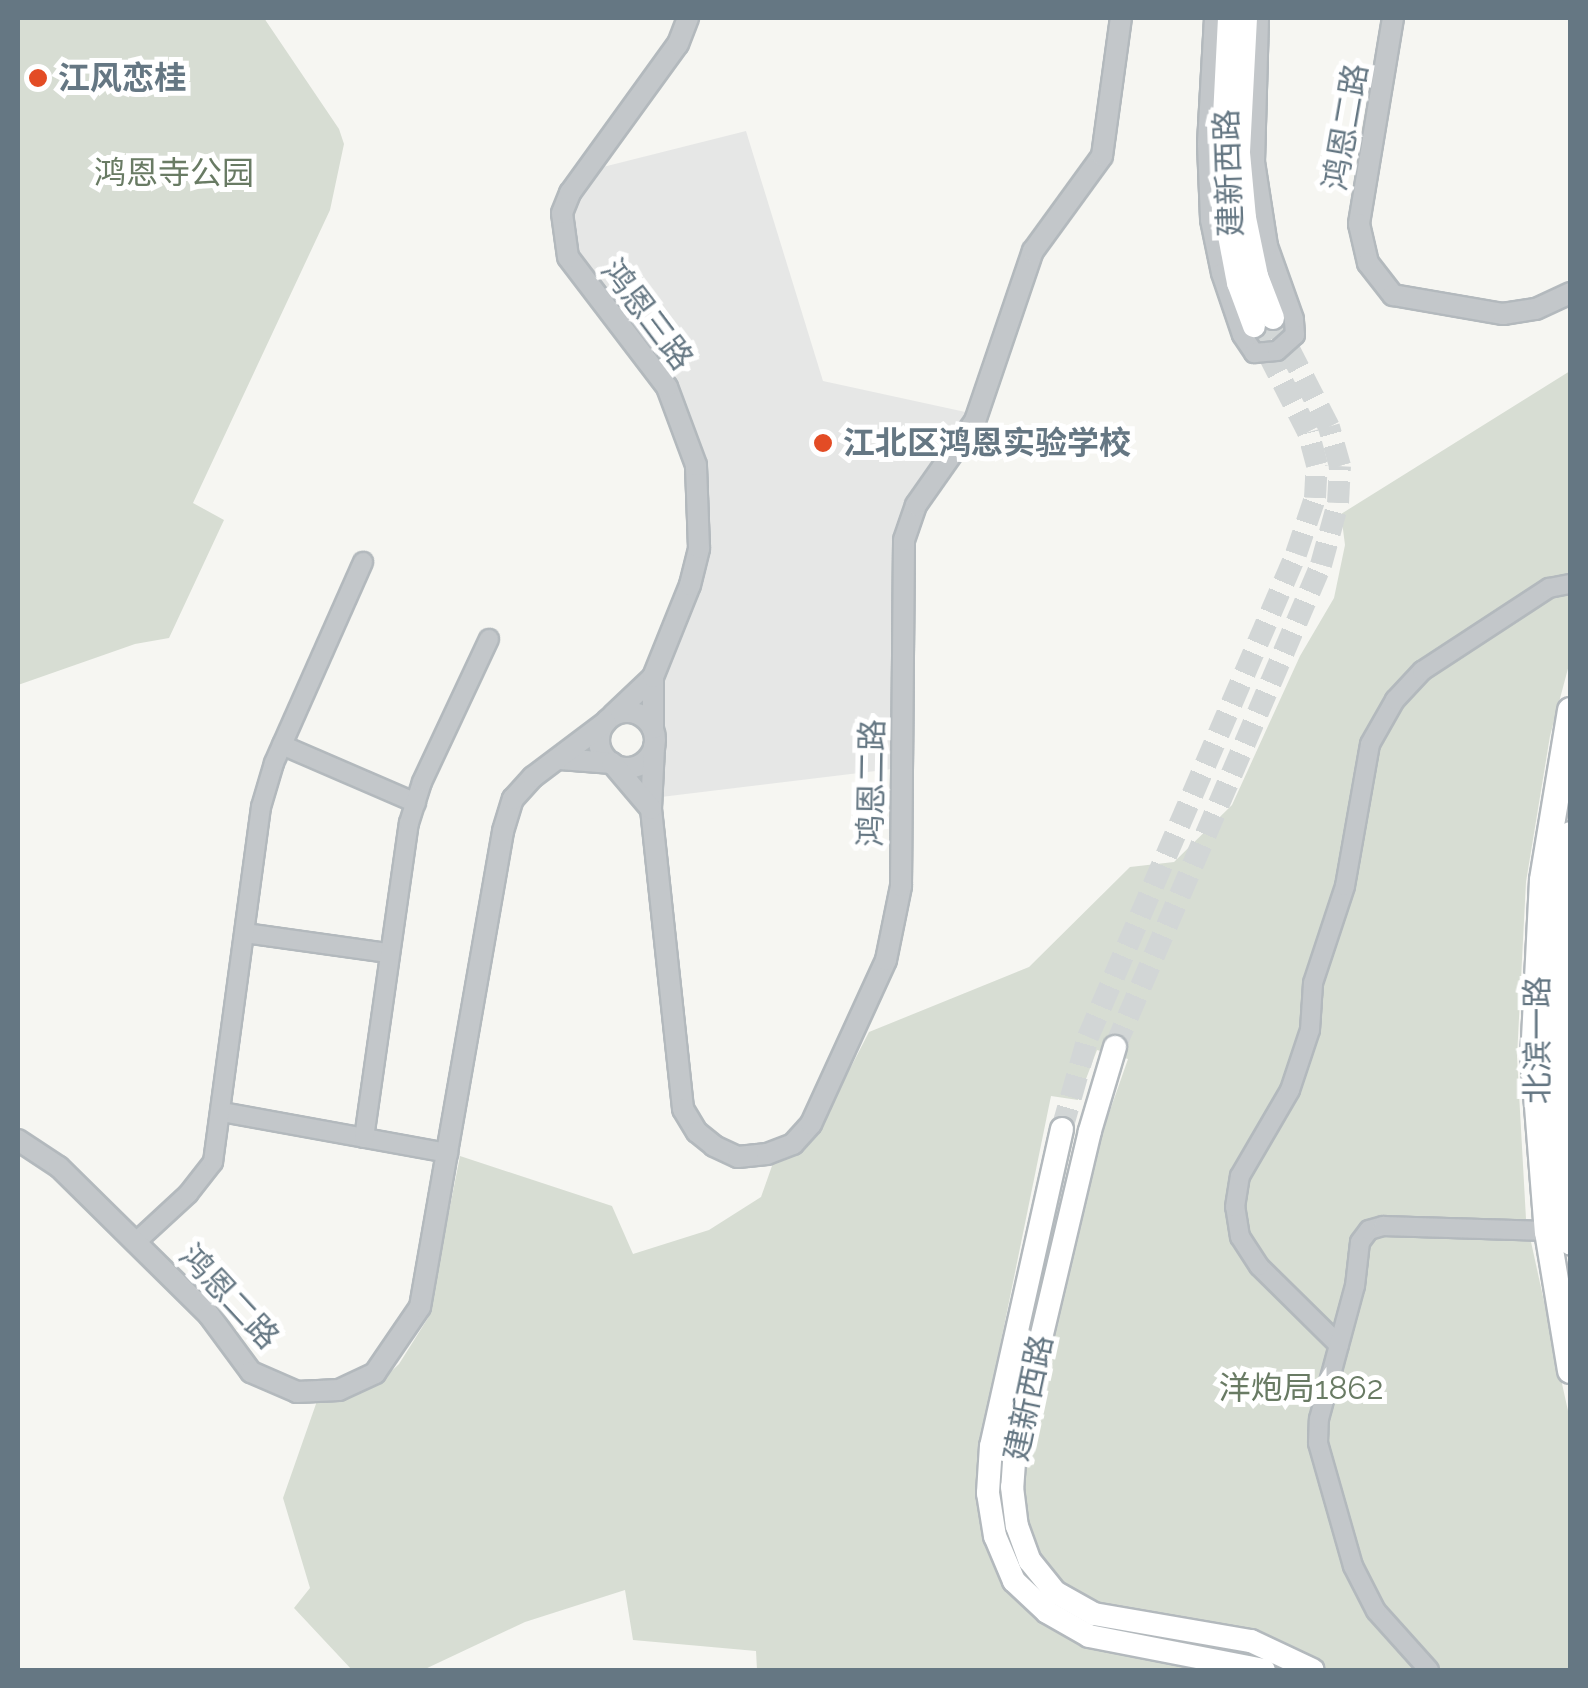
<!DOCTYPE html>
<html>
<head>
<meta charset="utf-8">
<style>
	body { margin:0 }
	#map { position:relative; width:1588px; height:1688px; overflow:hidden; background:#f6f6f2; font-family:Raleway,"Noto Sans SC",sans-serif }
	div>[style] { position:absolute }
	.built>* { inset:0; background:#e6e7e6 }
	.green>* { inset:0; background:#d7ddd3 }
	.secondary-tunnel>* { height:22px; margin-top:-11px; transform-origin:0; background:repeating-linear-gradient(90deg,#d2d6d6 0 22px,transparent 0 33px) }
	.roads { filter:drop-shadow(2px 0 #b3b9bd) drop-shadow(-2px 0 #b3b9bd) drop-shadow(0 2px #b3b9bd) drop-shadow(0 -2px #b3b9bd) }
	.minor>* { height:18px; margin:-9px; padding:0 9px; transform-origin:9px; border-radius:9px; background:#c3c7ca }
	.tertiary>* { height:20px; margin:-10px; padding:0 10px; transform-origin:10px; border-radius:10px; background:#c3c7ca }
	.tertiary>.ring { margin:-10px; padding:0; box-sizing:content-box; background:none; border:20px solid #c3c7ca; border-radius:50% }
	.secondary>* { height:22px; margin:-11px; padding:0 11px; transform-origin:11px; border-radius:11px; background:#fff }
	.primary>* { height:25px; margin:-12.5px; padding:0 12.5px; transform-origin:12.5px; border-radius:12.5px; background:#fff }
	.dots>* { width:28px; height:28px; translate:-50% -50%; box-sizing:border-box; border:5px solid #fff; border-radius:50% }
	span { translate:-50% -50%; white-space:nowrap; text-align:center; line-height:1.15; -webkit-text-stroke:10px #fff; paint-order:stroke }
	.poi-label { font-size:32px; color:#657783; font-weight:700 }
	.left { translate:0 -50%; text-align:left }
	.street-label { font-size:32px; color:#657783 }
	.park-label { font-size:32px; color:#697b64 }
	.frame { position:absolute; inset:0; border:20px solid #657783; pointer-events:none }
</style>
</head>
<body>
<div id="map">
	<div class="built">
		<i style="clip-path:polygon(746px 131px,823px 381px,970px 413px,908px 503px,892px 769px,661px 797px,659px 678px,707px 549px,709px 506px,703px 464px,692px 422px,671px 381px,576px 255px,570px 215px,575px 198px,599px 168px)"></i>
	</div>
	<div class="green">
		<i style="clip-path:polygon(18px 18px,264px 18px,339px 129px,344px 144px,330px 210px,193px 503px,224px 520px,169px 638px,135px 644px,18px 685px)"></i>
		<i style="clip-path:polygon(1570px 371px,1570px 661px,1550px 736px,1526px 882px,1517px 1057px,1526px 1219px,1570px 1420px,1570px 1670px,1328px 1670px,1314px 1659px,1096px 1609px,1058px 1586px,1034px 1557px,1018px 1484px,1100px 1139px,1128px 1059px,1097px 1050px,1078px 1100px,1051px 1096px,980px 1444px,975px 1492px,983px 1541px,1009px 1590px,1043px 1621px,1231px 1670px,757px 1670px,756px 1651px,633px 1640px,625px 1590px,525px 1622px,423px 1670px,352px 1670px,294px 1608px,310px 1588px,283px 1498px,317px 1401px,376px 1386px,399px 1364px,428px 1318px,460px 1156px,612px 1206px,633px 1254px,709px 1230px,761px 1197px,773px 1163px,795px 1154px,822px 1123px,869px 1032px,1029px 967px,1130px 867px,1174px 862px,1232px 805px,1300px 656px,1334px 598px,1345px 545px,1341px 514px)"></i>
	</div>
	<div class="secondary-tunnel">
		<i style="left:1115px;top:1047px;width:524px;rotate:-66.86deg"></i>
		<i style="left:1321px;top:565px;width:64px;rotate:-74.7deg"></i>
		<i style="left:1338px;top:503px;width:37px;rotate:-87deg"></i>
		<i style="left:1340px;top:466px;width:41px;rotate:-105.8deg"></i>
		<i style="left:1329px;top:427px;width:123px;rotate:-117.2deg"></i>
		<i style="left:1062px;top:1129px;width:96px;rotate:-74.2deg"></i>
		<i style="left:1088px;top:1037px;width:526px;rotate:-66.7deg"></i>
		<i style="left:1296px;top:554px;width:59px;rotate:-71.3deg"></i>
		<i style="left:1315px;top:498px;width:33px;rotate:-87deg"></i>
		<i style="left:1317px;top:465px;width:34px;rotate:-105deg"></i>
		<i style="left:1308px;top:432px;width:119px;rotate:-117deg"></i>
	</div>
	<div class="roads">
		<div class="minor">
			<i style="left:1214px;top:18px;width:126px;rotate:93.2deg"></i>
			<i style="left:1207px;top:144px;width:76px;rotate:87.7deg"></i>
			<i style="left:1210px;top:220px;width:54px;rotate:78.3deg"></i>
			<i style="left:1221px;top:273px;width:65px;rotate:71.3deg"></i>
			<i style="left:1242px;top:335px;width:22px;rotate:56deg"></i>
			<i style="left:1254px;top:353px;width:23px;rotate:-5deg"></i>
			<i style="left:1277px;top:351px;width:24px;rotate:-42deg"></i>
			<i style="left:1295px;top:335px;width:16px;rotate:-94deg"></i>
			<i style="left:1294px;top:319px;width:77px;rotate:-109.6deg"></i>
			<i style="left:1268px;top:246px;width:85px;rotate:-98.8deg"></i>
			<i style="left:1255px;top:162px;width:144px;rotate:-88.4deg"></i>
			<i style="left:282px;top:745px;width:146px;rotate:23.4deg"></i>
			<i style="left:245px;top:933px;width:143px;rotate:8deg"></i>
			<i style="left:222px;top:1112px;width:230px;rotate:10.3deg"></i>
			<i style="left:364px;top:1138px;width:318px;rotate:-81.9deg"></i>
			<i style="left:409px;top:823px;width:43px;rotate:-72.4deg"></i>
			<i style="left:422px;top:782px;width:158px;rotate:-64.9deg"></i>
			<i style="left:136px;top:1242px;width:71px;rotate:-42.7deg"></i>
			<i style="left:188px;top:1194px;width:41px;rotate:-52deg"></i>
			<i style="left:213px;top:1162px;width:358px;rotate:-82.3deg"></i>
			<i style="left:261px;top:807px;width:46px;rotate:-73.5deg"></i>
			<i style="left:274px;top:763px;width:220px;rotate:-66.1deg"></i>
			<i style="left:1339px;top:1345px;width:112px;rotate:-135.4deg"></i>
			<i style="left:1259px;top:1266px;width:35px;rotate:-123deg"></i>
			<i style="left:1240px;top:1237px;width:30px;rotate:-99deg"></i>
			<i style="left:1235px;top:1207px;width:31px;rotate:-81deg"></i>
			<i style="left:1240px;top:1176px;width:99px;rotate:-59.8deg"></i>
			<i style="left:1290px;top:1090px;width:63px;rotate:-71.6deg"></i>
			<i style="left:1310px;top:1030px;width:47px;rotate:-86.3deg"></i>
			<i style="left:1313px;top:983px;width:102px;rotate:-71.7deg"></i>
			<i style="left:1345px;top:886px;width:144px;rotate:-80deg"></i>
			<i style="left:1370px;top:744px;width:51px;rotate:-60.4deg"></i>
			<i style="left:1395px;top:700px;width:40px;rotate:-47deg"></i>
			<i style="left:1422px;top:671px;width:152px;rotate:-33.2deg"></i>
			<i style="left:1549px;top:588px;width:21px;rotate:-11deg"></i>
			<i style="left:1429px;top:1670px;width:79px;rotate:-131.9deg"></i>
			<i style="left:1376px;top:1611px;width:51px;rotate:-117.1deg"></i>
			<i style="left:1353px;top:1566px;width:128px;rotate:-105.9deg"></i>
			<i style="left:1318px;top:1443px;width:24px;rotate:-88deg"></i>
			<i style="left:1319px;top:1419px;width:138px;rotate:-74.9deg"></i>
			<i style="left:1355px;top:1286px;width:44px;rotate:-83.5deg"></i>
			<i style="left:1360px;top:1242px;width:15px;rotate:-53deg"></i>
			<i style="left:1369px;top:1230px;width:15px;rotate:-16deg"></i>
			<i style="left:1383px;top:1226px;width:164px;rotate:1.7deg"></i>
		</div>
		<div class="tertiary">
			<i style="left:1393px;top:18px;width:209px;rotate:99.4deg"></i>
			<i style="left:1359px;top:224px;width:40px;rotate:77deg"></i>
			<i style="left:1368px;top:263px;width:41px;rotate:52deg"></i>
			<i style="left:1393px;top:295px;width:112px;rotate:9.8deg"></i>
			<i style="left:1503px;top:314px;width:33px;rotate:-9deg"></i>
			<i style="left:1536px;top:309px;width:38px;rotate:-25deg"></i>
			<i class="ring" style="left:599px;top:712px;width:36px;height:36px"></i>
			<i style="left:613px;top:715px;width:55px;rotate:-43.5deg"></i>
			<i style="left:653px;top:729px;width:52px;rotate:-90deg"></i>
			<i style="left:653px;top:677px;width:99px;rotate:-68.1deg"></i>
			<i style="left:690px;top:585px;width:38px;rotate:-76deg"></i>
			<i style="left:699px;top:548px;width:83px;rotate:-92.1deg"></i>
			<i style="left:696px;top:465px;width:83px;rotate:-110.4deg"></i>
			<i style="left:667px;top:387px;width:163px;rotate:-127.3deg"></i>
			<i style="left:568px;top:257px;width:44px;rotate:-97.8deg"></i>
			<i style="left:562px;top:213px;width:22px;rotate:-68deg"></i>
			<i style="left:570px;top:193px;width:184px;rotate:-54.1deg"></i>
			<i style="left:678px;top:44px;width:28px;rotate:-69deg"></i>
			<i style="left:654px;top:747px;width:62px;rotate:92.8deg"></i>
			<i style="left:651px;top:809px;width:302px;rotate:83.9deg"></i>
			<i style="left:683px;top:1109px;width:27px;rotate:59deg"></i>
			<i style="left:697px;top:1132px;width:22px;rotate:39deg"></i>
			<i style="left:714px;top:1146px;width:26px;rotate:25deg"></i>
			<i style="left:738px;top:1157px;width:29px;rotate:-6deg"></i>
			<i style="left:767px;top:1154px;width:28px;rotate:-21deg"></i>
			<i style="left:793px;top:1144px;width:27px;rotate:-48deg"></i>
			<i style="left:811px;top:1124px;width:180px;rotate:-65.4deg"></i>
			<i style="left:886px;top:960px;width:76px;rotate:-78.5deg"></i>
			<i style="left:901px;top:886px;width:346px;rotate:-89.5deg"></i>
			<i style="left:904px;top:540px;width:37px;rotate:-71deg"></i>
			<i style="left:916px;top:505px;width:103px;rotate:-54.9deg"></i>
			<i style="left:975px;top:421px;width:180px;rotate:-71.2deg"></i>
			<i style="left:1033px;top:251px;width:117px;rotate:-54deg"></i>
			<i style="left:1102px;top:156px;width:139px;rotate:-82.2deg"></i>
			<i style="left:560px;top:759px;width:52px;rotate:4.4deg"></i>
			<i style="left:612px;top:763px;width:60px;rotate:49.7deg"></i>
			<i style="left:18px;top:1140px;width:49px;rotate:33.4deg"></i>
			<i style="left:59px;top:1167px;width:211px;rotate:44.6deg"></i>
			<i style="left:209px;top:1315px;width:71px;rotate:53.6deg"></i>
			<i style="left:251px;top:1372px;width:50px;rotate:23.5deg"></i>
			<i style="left:297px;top:1392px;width:42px;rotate:-2.7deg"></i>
			<i style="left:339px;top:1390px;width:40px;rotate:-25deg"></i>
			<i style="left:375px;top:1373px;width:80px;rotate:-55.7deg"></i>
			<i style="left:420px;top:1307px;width:483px;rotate:-80.1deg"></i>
			<i style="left:503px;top:831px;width:34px;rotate:-73deg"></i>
			<i style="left:513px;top:799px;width:30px;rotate:-48deg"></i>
			<i style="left:533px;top:777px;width:91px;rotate:-37deg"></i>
		</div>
		<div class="secondary">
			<i style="left:1229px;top:18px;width:137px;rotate:92.9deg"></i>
			<i style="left:1222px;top:155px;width:65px;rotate:86.5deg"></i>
			<i style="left:1226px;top:220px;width:64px;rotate:79.2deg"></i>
			<i style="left:1238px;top:283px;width:46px;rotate:69.6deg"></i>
			<i style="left:1246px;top:18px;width:135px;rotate:93deg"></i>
			<i style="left:1239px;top:153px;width:65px;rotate:84.7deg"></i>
			<i style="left:1245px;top:218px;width:59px;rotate:78.3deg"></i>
			<i style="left:1257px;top:276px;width:45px;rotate:69.1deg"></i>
			<i style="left:1115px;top:1047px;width:88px;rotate:106.6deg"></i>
			<i style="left:1090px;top:1131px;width:326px;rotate:103.3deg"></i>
			<i style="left:1015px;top:1448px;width:39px;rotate:94deg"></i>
			<i style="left:1012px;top:1487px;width:39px;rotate:83deg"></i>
			<i style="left:1017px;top:1526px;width:37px;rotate:70deg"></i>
			<i style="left:1030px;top:1561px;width:40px;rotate:51deg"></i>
			<i style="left:1055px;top:1592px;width:45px;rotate:29.4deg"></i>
			<i style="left:1094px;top:1614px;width:159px;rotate:9.8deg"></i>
			<i style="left:1251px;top:1641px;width:68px;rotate:25.1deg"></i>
			<i style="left:1062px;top:1129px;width:325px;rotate:102.6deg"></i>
			<i style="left:991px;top:1446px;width:47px;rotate:93.7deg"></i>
			<i style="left:988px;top:1493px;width:44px;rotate:80.8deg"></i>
			<i style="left:995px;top:1536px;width:49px;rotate:67.1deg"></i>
			<i style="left:1014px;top:1581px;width:45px;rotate:43.2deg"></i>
			<i style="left:1047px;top:1612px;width:48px;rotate:29.7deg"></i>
			<i style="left:1089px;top:1636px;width:178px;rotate:11deg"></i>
		</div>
		<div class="primary">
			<i style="left:1570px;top:710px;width:172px;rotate:99.4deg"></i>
			<i style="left:1542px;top:880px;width:175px;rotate:92.9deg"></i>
			<i style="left:1533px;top:1055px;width:177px;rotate:85.5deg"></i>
			<i style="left:1547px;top:1231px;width:141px;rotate:80.6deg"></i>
			<i style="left:1570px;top:834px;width:49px;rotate:98.1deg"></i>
			<i style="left:1563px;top:883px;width:169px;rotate:92.7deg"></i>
			<i style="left:1555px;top:1052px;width:190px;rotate:85.5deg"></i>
		</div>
	</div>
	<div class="dots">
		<i style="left:38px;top:78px;background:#e34c25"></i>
		<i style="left:823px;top:443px;background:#e34c25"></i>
	</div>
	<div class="poi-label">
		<span class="left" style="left:58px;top:78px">江风恋桂</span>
		<span class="left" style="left:843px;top:443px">江北区鸿恩实验学校</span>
	</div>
	<div class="street-label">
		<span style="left:1346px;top:127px;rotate:-80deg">鸿恩二路</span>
		<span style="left:1229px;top:173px;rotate:-92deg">建新西路</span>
		<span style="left:647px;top:315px;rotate:53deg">鸿恩三路</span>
		<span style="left:872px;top:783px;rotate:-89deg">鸿恩二路</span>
		<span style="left:1538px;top:1040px;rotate:-90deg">北滨一路</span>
		<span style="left:229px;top:1297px;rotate:47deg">鸿恩二路</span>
		<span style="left:1029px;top:1398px;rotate:-78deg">建新西路</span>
	</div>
	<div class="park-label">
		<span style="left:174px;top:173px">鸿恩寺公园</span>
		<span style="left:1301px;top:1388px">洋炮局1862</span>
	</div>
	<div class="frame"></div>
</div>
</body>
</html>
